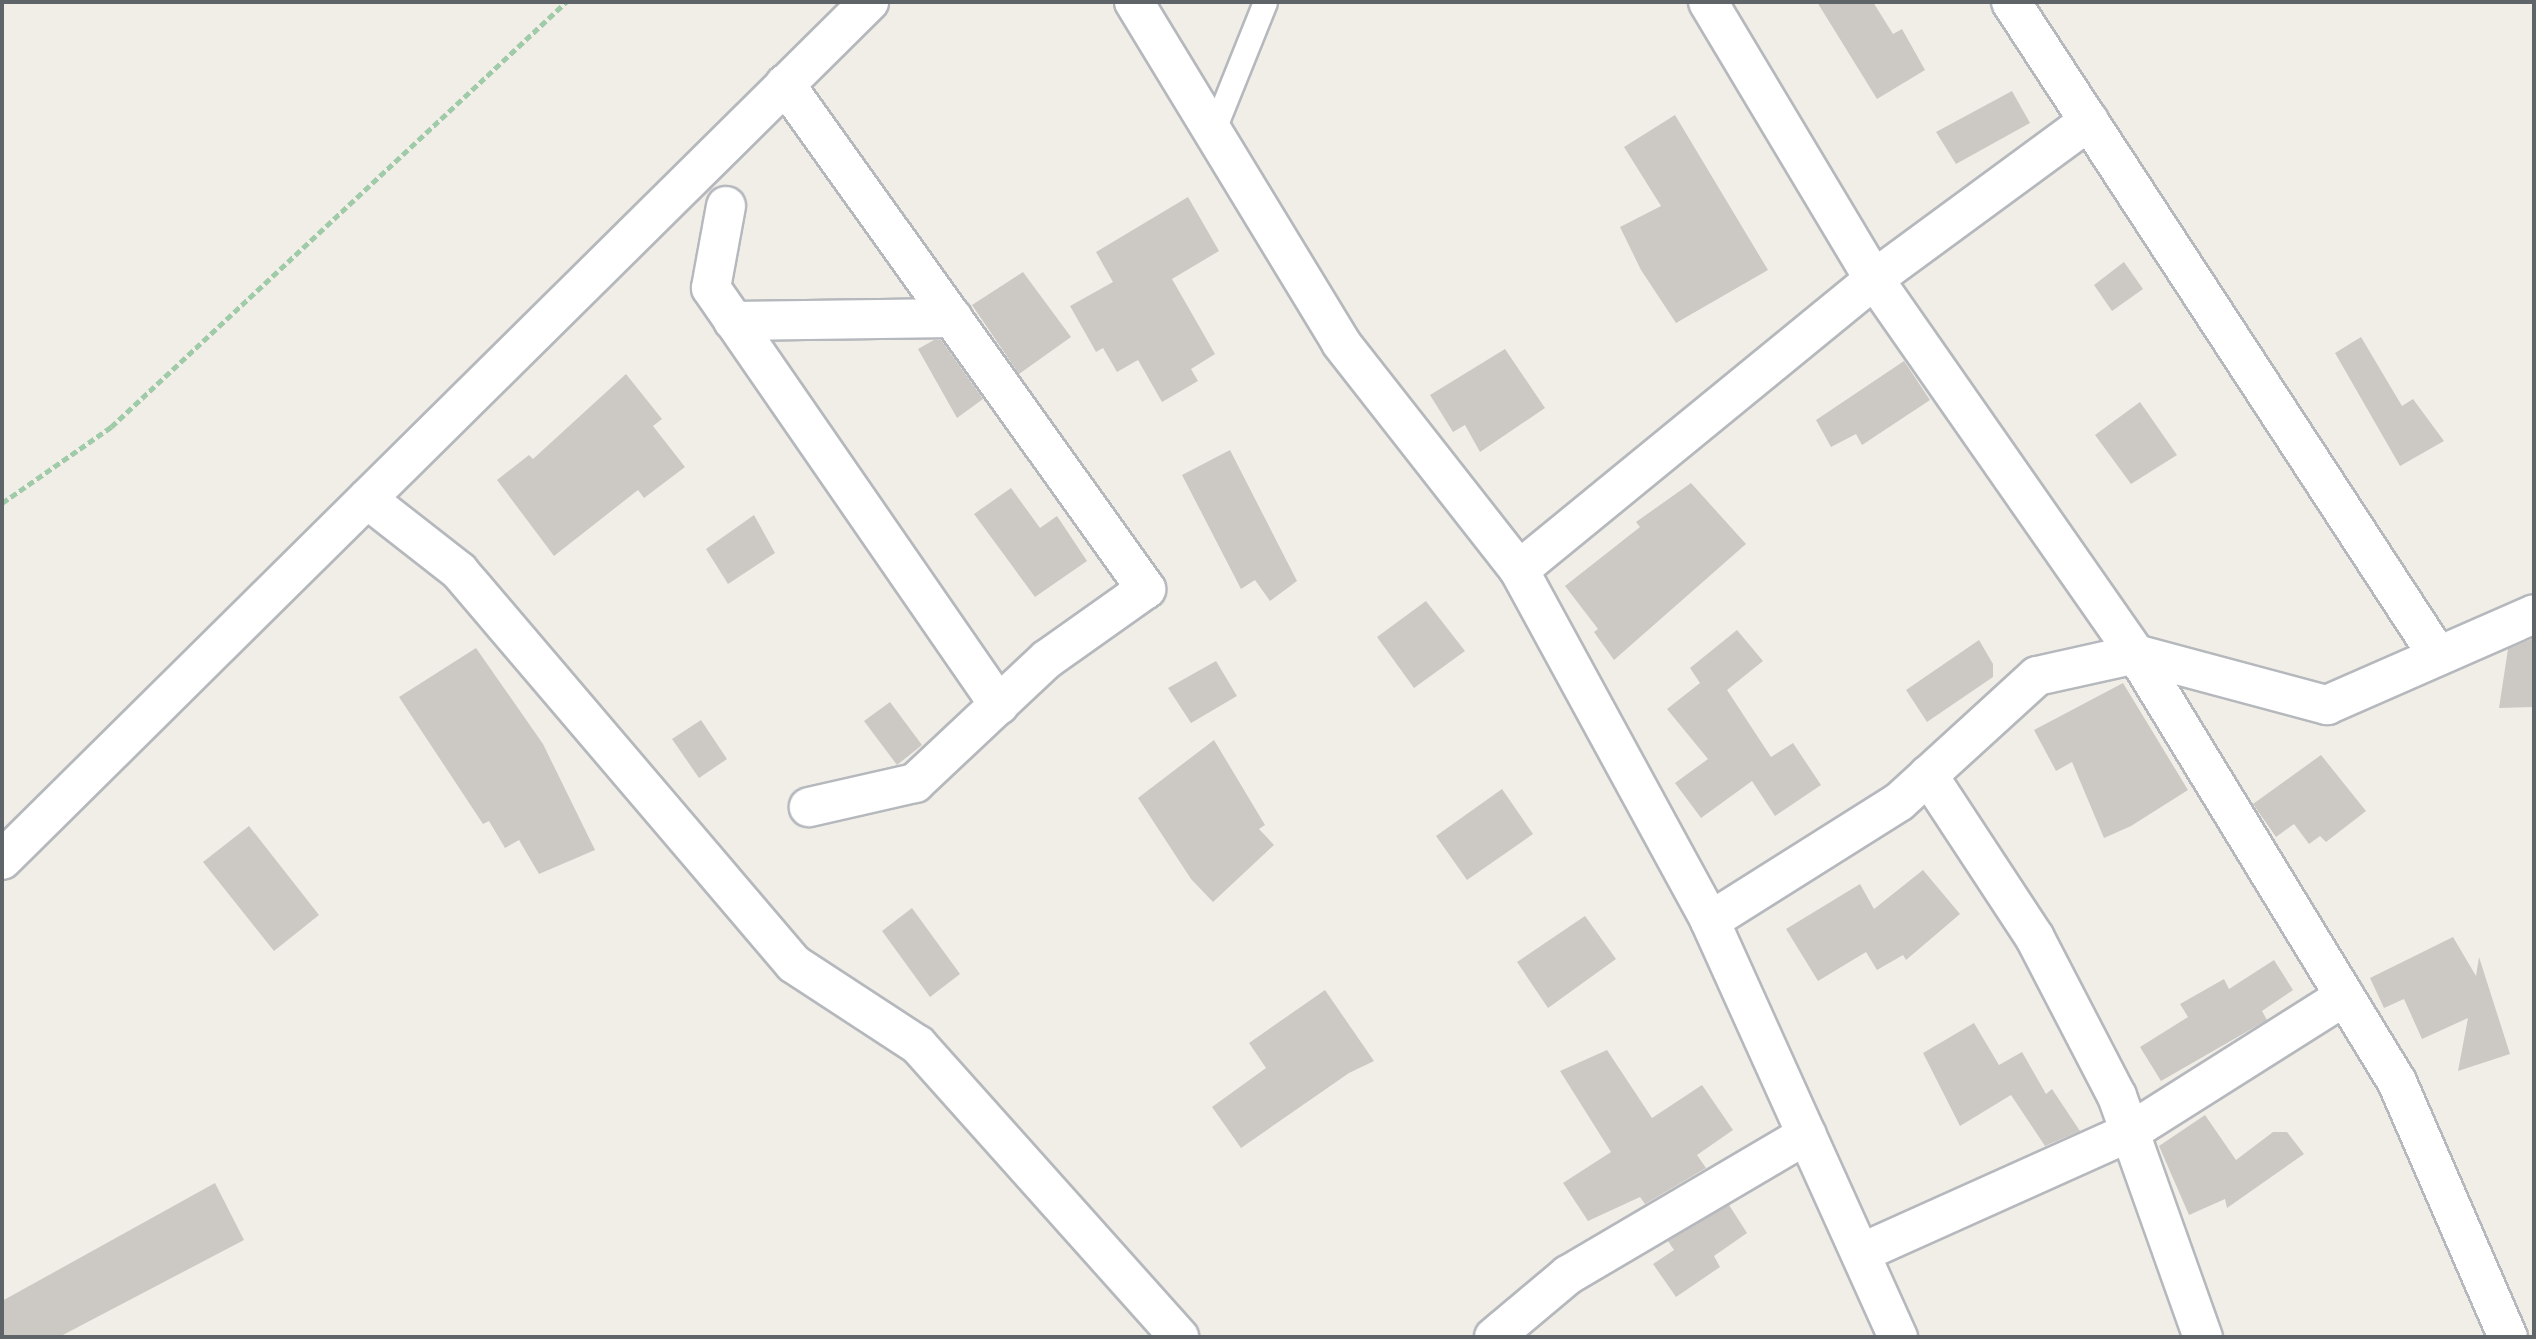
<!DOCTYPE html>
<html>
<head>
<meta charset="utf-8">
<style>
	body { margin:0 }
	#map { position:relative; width:2536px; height:1339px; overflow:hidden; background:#f1eee8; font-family:"IBM Plex Sans",sans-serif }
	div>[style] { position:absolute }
	.building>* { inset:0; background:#ccc9c5 }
	.path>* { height:4.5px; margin-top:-2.25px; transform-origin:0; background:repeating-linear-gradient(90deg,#9fcba8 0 7px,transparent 0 10.5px) }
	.roads { filter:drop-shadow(2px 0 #b5b8bc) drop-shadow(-2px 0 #b5b8bc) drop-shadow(0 2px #b5b8bc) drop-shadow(0 -2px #b5b8bc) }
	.lane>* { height:23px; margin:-11.5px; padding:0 11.5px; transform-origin:11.5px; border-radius:11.5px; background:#fff }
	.street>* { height:38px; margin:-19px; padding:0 19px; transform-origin:19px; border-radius:19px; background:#fff }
	.secondary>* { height:38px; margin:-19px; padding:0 19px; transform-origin:19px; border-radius:19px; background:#fff }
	span { translate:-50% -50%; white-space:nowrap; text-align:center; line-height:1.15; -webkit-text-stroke:5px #fff; paint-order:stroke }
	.frame { position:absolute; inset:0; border:4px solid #5f6468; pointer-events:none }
</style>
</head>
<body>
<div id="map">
	<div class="building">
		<i style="clip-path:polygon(1817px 2px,1873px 2px,1893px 34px,1902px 29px,1925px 70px,1877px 99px)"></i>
		<i style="clip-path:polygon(2012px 91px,2030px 123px,1956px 164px,1936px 132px)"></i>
		<i style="clip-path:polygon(1675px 115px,1768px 270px,1676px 323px,1641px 270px,1620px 227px,1661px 206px,1624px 147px)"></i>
		<i style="clip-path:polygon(1188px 197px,1219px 251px,1172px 279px,1215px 354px,1191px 369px,1198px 381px,1162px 402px,1138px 360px,1117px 372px,1103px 348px,1096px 352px,1070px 306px,1113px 282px,1096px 252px)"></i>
		<i style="clip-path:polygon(2124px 262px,2143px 289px,2112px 311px,2094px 285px)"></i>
		<i style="clip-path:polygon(1023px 272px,1071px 337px,1019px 374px,972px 305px)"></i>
		<i style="clip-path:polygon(2361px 337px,2402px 406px,2413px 399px,2444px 441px,2400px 466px,2335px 353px)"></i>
		<i style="clip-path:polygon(934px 340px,941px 340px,983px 399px,957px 418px,918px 349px)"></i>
		<i style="clip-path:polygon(1505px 349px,1545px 408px,1480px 452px,1465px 425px,1453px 432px,1430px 395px)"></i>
		<i style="clip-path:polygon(1904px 361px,1930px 400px,1862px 445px,1856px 434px,1831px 447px,1816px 420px)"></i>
		<i style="clip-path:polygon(626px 374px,662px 419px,653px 426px,685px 467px,644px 498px,638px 490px,554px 556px,497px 480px,529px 455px,533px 459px)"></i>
		<i style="clip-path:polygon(2140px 402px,2177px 455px,2131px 484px,2095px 435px)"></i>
		<i style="clip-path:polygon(1230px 450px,1297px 581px,1270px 601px,1255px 580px,1241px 589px,1182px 475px)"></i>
		<i style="clip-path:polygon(1691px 483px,1746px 544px,1614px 660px,1594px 632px,1598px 629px,1565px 586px,1640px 527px,1636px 522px)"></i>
		<i style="clip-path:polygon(1011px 488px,1040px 528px,1057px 516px,1087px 561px,1035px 597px,974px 514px)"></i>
		<i style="clip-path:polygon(754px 515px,775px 553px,728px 584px,706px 549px)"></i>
		<i style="clip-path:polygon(1426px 601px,1465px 651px,1414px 688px,1377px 637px)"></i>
		<i style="clip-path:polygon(1737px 630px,1763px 661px,1727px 690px,1771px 757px,1793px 743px,1821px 785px,1775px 816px,1752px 781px,1701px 818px,1675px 783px,1708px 759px,1667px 709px,1700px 683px,1690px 668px)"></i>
		<i style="clip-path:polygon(2534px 638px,2534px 707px,2499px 708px,2508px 649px)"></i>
		<i style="clip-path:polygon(1979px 640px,1993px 664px,1993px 677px,1927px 722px,1906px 690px)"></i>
		<i style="clip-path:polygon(476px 648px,543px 744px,595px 850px,539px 874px,519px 840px,505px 848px,489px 821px,483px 824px,399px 697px)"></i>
		<i style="clip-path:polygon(1216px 661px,1237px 696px,1191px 723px,1168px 688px)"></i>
		<i style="clip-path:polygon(2123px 683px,2188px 790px,2131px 826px,2104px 838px,2072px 762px,2056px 771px,2034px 730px)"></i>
		<i style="clip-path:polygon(890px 702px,922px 745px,897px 765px,864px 721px)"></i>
		<i style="clip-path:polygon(701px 720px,727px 759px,699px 778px,672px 739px)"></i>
		<i style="clip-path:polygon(1214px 740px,1265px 825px,1259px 829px,1274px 845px,1213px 902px,1191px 879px,1138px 798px)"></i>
		<i style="clip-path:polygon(2321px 755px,2366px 811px,2326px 842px,2320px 836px,2309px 844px,2294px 824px,2276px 837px,2253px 804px)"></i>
		<i style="clip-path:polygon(1502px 789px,1533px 834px,1467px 880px,1436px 836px)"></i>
		<i style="clip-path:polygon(249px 826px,319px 915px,274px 951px,203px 862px)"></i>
		<i style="clip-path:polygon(1923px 870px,1960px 914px,1906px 960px,1903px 955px,1877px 970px,1866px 952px,1818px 981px,1786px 929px,1860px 884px,1874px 909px)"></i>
		<i style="clip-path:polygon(912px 908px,960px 974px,930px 997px,882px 931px)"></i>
		<i style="clip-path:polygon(1585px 916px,1616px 959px,1548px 1008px,1517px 962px)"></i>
		<i style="clip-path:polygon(2453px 937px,2476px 976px,2479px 957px,2510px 1054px,2458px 1071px,2468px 1018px,2422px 1039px,2404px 999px,2384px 1008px,2370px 978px)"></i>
		<i style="clip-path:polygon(2274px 960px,2293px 990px,2262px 1011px,2267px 1020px,2161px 1081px,2140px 1047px,2188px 1017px,2180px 1004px,2224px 979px,2229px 989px)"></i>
		<i style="clip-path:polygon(1325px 990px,1374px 1061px,1349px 1073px,1241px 1148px,1212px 1107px,1266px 1068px,1249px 1043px)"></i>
		<i style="clip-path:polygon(1974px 1023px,1999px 1065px,2022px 1052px,2046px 1094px,2052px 1089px,2080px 1131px,2045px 1146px,2011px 1095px,1960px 1126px,1923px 1053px)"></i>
		<i style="clip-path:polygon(1607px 1050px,1652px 1118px,1702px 1085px,1733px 1130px,1697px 1155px,1706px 1168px,1645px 1204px,1640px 1197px,1588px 1221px,1563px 1183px,1611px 1152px,1560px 1071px)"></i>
		<i style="clip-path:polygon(2205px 1115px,2236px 1160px,2273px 1132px,2287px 1132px,2304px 1154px,2227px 1208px,2225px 1199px,2189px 1215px,2159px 1146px)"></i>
		<i style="clip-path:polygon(215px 1183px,244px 1240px,59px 1337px,2px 1337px,2px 1301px)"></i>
		<i style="clip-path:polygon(1729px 1205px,1747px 1233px,1714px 1256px,1720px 1267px,1676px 1297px,1653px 1264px,1674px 1250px,1668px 1241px)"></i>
	</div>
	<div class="path">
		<i style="left:2px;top:503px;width:133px;rotate:-34.9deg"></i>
		<i style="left:111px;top:427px;width:623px;rotate:-43.05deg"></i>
	</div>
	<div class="roads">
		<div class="lane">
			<i style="left:1214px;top:129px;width:137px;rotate:-68.1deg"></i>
		</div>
		<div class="street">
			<i style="left:1134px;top:2px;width:399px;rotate:58.7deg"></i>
			<i style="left:1341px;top:343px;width:288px;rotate:51.9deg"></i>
			<i style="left:1519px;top:570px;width:400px;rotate:61.4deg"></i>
			<i style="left:1710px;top:921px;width:457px;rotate:65.7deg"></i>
			<i style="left:1708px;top:2px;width:323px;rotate:59.1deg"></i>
			<i style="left:1874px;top:279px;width:457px;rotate:55.1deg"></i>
			<i style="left:2136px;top:654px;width:501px;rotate:58.62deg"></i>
			<i style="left:2397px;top:1082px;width:278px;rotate:66.5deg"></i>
			<i style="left:2011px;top:2px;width:781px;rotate:56.86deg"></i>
			<i style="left:785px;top:84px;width:621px;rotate:54.44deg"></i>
			<i style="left:1146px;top:589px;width:121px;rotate:144.7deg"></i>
			<i style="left:1047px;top:659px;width:181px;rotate:136.8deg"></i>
			<i style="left:915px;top:783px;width:109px;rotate:167.2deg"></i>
			<i style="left:726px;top:206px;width:83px;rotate:100.4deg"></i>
			<i style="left:711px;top:288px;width:507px;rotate:55.37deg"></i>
			<i style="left:733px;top:321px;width:220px;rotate:-0.8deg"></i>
			<i style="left:367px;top:499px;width:117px;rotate:38deg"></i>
			<i style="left:459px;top:571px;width:516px;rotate:49.56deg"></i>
			<i style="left:794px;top:964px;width:148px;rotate:33.2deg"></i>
			<i style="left:918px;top:1045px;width:392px;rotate:48.2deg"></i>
			<i style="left:1519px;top:570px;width:459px;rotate:-39.3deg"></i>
			<i style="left:1874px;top:279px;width:267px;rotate:-36.3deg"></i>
			<i style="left:1928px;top:775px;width:195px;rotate:56.7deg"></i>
			<i style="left:2035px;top:938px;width:178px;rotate:62.6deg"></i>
			<i style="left:2117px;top:1096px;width:256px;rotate:70.4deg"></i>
			<i style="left:1710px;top:921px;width:223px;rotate:-32.2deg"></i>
			<i style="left:1899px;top:802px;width:187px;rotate:-42.4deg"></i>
			<i style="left:2037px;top:676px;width:101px;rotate:-12.5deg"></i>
			<i style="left:2136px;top:654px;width:198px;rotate:15deg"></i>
			<i style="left:2327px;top:705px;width:226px;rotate:-23.7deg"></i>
			<i style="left:1861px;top:1253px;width:295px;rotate:-24.2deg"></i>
			<i style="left:2130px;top:1132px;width:254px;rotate:-32.3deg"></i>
			<i style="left:1494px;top:1337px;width:97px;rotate:-40deg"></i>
			<i style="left:1568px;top:1275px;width:277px;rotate:-30.5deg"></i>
		</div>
		<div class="secondary">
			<i style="left:2px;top:860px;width:1220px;rotate:-44.7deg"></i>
		</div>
	</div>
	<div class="frame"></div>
</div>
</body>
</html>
